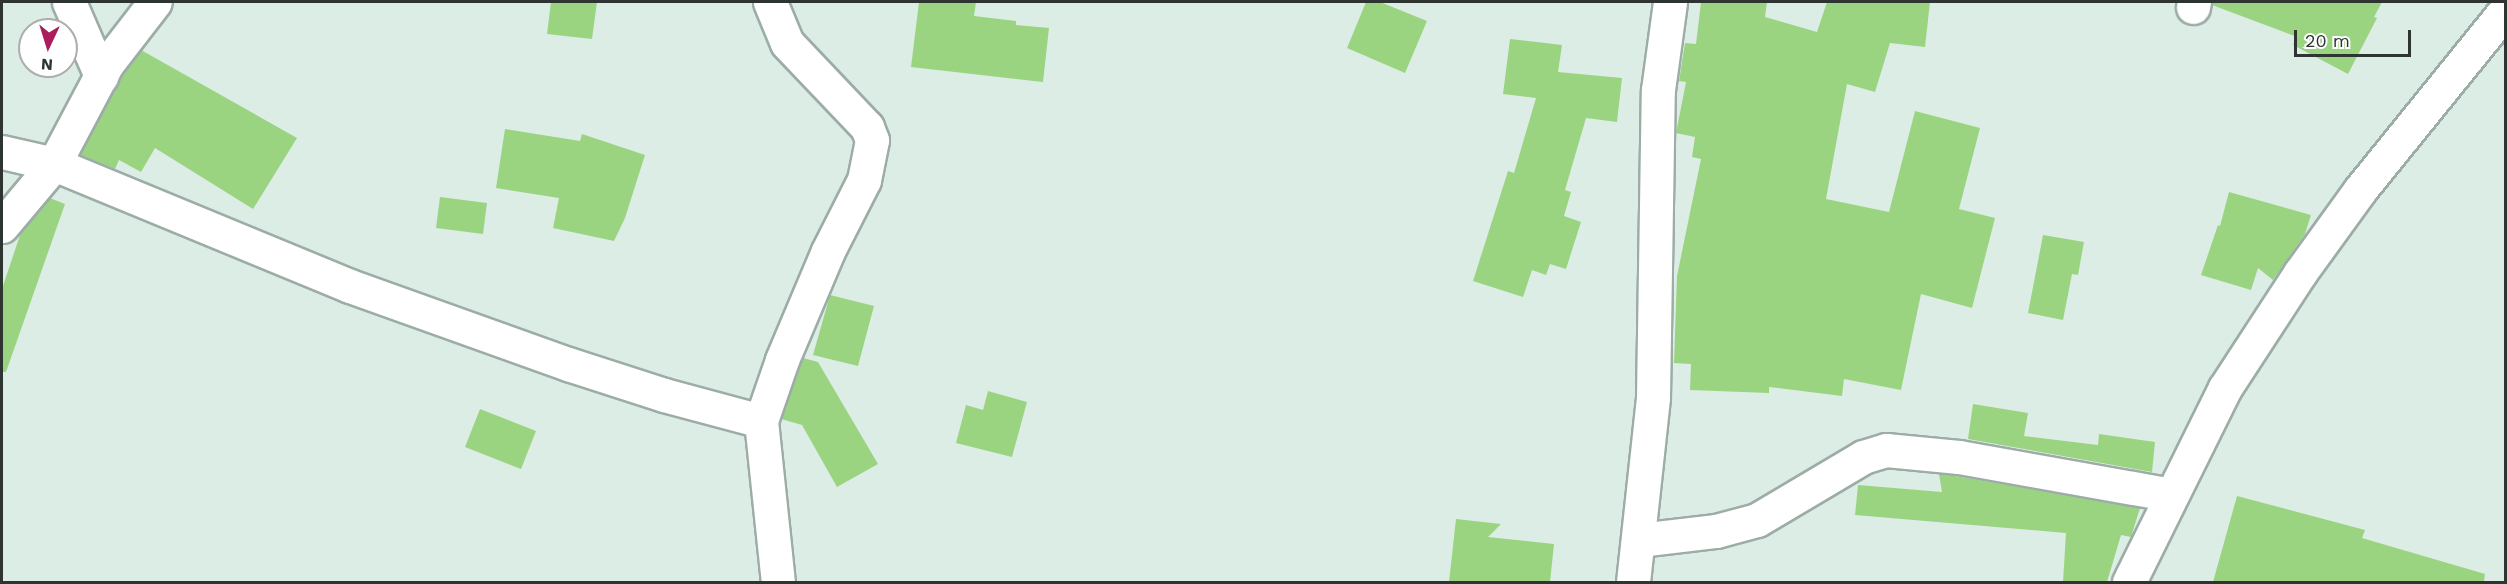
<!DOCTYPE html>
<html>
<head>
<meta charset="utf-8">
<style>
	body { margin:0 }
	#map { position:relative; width:2507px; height:584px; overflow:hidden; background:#dcede6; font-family:"Work Sans",sans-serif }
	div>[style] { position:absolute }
	.building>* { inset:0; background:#9bd481 }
	.roads { filter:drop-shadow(2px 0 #9caca6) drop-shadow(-2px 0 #9caca6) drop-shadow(0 2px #9caca6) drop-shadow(0 -2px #9caca6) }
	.street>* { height:33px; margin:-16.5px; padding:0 16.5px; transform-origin:16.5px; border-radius:16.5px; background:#fff }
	span { translate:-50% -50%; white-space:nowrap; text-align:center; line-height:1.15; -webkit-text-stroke:6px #fff; paint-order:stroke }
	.frame { position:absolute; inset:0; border:3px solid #2d3431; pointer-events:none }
	.north { position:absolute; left:18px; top:18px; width:60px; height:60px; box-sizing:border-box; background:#fff; border:2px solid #abaead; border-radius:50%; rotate:184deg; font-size:16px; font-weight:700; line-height:24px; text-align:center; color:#2d3431 }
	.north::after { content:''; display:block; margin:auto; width:21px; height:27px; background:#ab1e5c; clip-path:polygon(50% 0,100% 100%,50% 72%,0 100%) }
	.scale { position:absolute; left:2294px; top:30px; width:117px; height:27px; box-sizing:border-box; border:3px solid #2d3431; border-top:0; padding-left:8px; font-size:18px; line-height:21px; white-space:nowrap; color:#2d3431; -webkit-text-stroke:4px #fff; paint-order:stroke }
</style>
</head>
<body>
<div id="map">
	<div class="building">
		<i style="clip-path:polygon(551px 2px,597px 2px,592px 39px,547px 34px)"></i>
		<i style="clip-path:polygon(919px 2px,976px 2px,974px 16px,1016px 21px,1016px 25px,1049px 28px,1043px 82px,911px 67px)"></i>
		<i style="clip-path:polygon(1366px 2px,1380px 2px,1427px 21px,1405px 73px,1347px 48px)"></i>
		<i style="clip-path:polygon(1701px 2px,1767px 2px,1765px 17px,1817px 32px,1827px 2px,1930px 2px,1925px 47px,1890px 43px,1875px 92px,1847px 84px,1826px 199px,1889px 212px,1915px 111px,1980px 128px,1959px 209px,1995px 218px,1972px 308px,1921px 294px,1901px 390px,1844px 379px,1842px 396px,1769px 387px,1769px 393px,1690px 390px,1691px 364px,1674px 363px,1677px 276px,1701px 159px,1692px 157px,1695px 137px,1676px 133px,1686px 82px,1679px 81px,1685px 43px,1696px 44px)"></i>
		<i style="clip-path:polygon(2212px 2px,2382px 2px,2374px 17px,2377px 18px,2348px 74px,2293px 45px,2297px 37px,2212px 5px)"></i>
		<i style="clip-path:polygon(1510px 39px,1562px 45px,1558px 72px,1622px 78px,1617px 122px,1586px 118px,1565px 190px,1571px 192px,1564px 216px,1581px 222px,1566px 269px,1550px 264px,1546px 275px,1532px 270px,1523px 297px,1473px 281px,1508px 171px,1514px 173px,1536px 98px,1503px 94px)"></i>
		<i style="clip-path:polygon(141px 50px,297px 138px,253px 209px,155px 148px,141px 172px,119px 160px,115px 169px,80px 155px,123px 74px)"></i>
		<i style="clip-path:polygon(505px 129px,580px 141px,582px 134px,645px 155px,625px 218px,614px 241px,553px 228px,559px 198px,496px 188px)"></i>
		<i style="clip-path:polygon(2229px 192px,2311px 215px,2305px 234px,2273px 280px,2258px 268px,2251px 290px,2201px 275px,2218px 225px,2220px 226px)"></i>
		<i style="clip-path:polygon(440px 197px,487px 203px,483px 234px,436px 228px)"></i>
		<i style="clip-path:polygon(50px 198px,65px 204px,6px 372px,2px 372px,2px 289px,21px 232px)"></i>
		<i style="clip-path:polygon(2043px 235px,2084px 242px,2078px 275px,2072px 274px,2063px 320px,2028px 313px)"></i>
		<i style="clip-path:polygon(830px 295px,874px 306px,858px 366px,813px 355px)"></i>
		<i style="clip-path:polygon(803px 358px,818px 362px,878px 464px,837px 487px,802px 425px,781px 419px)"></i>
		<i style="clip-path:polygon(988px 391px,1027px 402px,1012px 457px,956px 443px,966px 405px,983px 410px)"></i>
		<i style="clip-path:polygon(1973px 404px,2028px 413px,2024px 436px,2098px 445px,2099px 434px,2155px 442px,2152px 472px,1968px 439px)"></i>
		<i style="clip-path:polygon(480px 409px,536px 431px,521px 469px,465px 447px)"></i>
		<i style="clip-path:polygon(1939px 474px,1956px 476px,2140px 508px,2131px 537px,2121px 535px,2107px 582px,2063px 582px,2066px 533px,1855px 515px,1858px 485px,1942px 492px)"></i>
		<i style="clip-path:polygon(2237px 496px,2365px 530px,2362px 538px,2485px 574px,2484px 582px,2213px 582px)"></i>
		<i style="clip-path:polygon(1456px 519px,1501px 524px,1488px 537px,1554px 544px,1550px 582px,1449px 582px)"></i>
	</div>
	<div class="roads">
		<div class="street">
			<i style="left:69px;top:2px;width:81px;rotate:66.6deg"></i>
			<i style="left:770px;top:2px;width:44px;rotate:67.5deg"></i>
			<i style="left:787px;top:43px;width:116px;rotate:46.4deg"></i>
			<i style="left:867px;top:127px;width:14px;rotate:69deg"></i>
			<i style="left:872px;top:140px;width:41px;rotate:101.3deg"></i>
			<i style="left:864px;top:180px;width:80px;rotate:116.9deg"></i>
			<i style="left:828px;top:251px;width:118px;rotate:112.9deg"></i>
			<i style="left:782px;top:360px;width:65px;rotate:109deg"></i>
			<i style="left:761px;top:421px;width:162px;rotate:84deg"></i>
			<i style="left:2193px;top:7px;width:5px;rotate:-79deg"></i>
			<i style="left:2px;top:152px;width:53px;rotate:13deg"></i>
			<i style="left:54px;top:164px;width:320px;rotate:22.4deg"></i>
			<i style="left:350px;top:286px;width:232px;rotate:19.7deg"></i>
			<i style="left:568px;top:364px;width:101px;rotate:17.9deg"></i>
			<i style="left:664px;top:395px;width:100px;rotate:15deg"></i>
			<i style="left:2px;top:226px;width:81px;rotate:-50deg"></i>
			<i style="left:54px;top:164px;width:113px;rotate:-62.1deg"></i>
			<i style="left:107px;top:64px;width:78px;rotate:-52.3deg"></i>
			<i style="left:1639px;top:540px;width:78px;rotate:-6.7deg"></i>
			<i style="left:1716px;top:531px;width:42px;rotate:-15deg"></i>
			<i style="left:1757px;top:520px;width:123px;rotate:-30.7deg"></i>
			<i style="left:1863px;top:457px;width:24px;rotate:-17deg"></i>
			<i style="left:1886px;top:450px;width:73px;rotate:5.5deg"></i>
			<i style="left:1959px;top:457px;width:216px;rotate:10.1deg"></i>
			<i style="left:1633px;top:582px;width:186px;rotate:-83.8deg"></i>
			<i style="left:1653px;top:397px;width:307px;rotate:-89.1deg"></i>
			<i style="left:1658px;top:90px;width:89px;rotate:-82.2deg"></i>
			<i style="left:2129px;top:582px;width:216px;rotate:-63.7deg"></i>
			<i style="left:2225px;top:388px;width:137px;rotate:-56.9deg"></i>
			<i style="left:2300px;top:273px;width:102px;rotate:-54.1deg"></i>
			<i style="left:2360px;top:190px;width:232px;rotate:-51deg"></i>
		</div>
	</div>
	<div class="frame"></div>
	<div class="north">N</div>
	<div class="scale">20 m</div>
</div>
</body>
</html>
